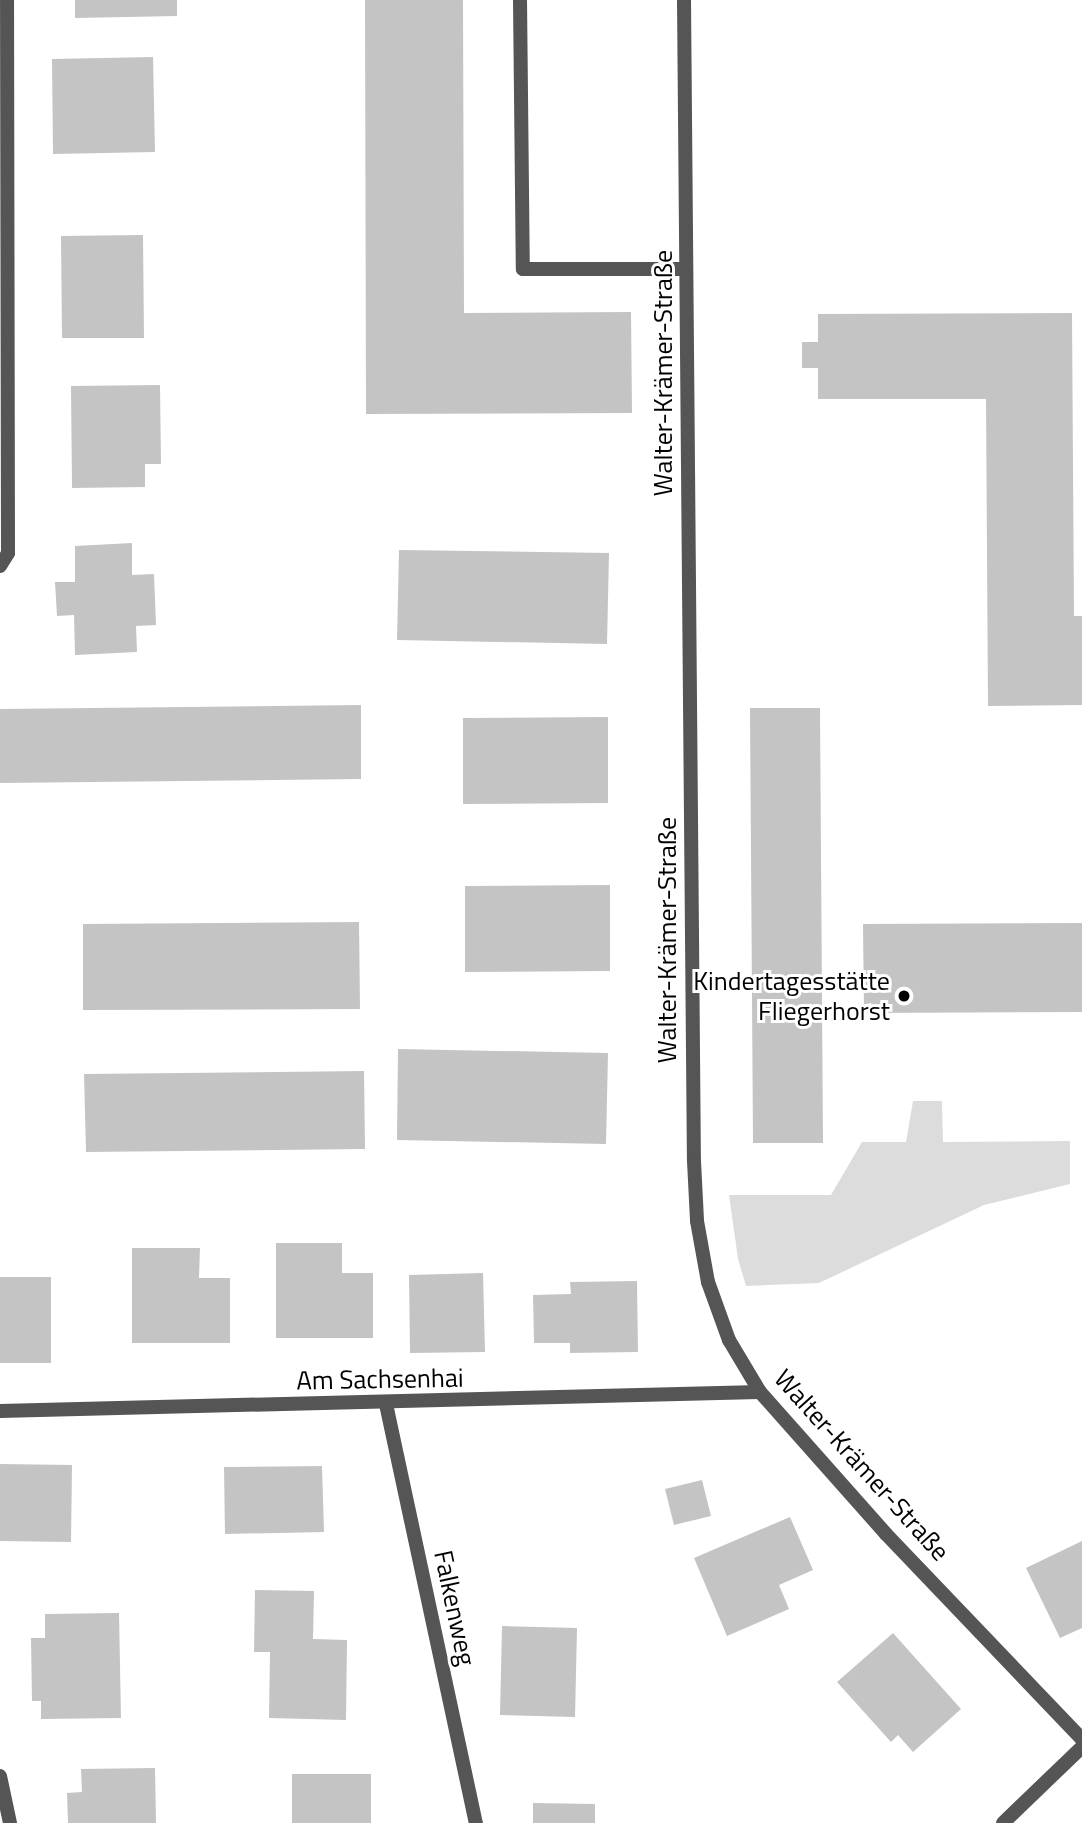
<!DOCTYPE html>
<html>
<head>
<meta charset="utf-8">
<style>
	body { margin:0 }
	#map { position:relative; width:1082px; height:1823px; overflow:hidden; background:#fff; font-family:"Titillium Web",sans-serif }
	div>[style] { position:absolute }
	.green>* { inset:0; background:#dcdcdc }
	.building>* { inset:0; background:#c4c4c4 }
	.lane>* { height:14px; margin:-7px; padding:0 7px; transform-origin:7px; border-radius:7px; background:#555 }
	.street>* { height:14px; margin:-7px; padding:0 7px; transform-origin:7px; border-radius:7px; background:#555 }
	.dots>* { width:19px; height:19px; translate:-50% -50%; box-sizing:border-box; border:4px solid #fff; border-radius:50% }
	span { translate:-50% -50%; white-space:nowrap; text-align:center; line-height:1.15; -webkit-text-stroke:6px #fff; paint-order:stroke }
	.street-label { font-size:26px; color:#000 }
	.poi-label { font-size:26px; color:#000 }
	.right { translate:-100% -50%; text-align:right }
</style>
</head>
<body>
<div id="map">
	<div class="green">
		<i style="clip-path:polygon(913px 1101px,942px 1101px,943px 1142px,1070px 1141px,1070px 1184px,984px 1205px,819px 1283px,746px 1286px,738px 1259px,729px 1195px,831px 1195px,862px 1142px,906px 1142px)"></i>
	</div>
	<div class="building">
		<i style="clip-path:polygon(75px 0,177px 0,177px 16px,75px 18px)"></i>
		<i style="clip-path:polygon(365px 0,463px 0,464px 313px,631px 312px,632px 413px,366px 414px)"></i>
		<i style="clip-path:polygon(153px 57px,155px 152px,53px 154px,52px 59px)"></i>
		<i style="clip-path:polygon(143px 235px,144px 338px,62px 338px,61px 236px)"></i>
		<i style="clip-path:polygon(1072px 313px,1074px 616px,1082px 616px,1082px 705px,988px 706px,986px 399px,818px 399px,818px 368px,802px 368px,802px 342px,818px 342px,818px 314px)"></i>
		<i style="clip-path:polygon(160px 385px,161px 464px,145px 464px,145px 487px,72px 488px,71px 386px)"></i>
		<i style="clip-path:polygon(132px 543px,132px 575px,154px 574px,156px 625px,136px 626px,137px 652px,75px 655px,74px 615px,57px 616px,55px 582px,75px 582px,75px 546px)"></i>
		<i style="clip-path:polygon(399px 550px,609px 553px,607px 644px,397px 640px)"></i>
		<i style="clip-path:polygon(361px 705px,361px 779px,0 783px,0 709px)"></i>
		<i style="clip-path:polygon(750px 708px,820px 708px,823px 1143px,753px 1143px)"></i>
		<i style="clip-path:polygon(608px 717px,608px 803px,463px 804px,463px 718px)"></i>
		<i style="clip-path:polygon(610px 885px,610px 971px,465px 972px,465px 886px)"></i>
		<i style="clip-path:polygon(359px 922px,360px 1009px,83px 1010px,83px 924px)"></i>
		<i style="clip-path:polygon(1082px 923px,1082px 1012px,864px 1013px,863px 924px)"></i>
		<i style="clip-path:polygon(398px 1049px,608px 1053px,606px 1144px,397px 1140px)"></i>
		<i style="clip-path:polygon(364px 1071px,365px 1149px,86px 1152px,84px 1074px)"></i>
		<i style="clip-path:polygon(276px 1243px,342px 1243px,342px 1273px,373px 1273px,373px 1338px,276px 1338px)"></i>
		<i style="clip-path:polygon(132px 1248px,200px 1248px,199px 1278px,230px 1278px,230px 1343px,132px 1343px)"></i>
		<i style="clip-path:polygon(483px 1273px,485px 1352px,410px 1353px,409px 1275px)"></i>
		<i style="clip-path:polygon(0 1277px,51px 1277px,51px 1363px,0 1363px)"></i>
		<i style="clip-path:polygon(637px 1281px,638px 1352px,570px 1353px,570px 1343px,534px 1343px,533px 1295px,571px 1294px,570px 1282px)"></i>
		<i style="clip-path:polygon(0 1464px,72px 1465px,71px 1542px,0 1541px)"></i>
		<i style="clip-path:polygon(322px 1466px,324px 1532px,225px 1534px,224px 1467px)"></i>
		<i style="clip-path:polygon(702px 1480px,711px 1516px,674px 1525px,665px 1489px)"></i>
		<i style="clip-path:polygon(790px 1517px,813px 1570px,779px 1585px,789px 1609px,727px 1636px,694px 1558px)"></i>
		<i style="clip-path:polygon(1082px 1541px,1082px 1628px,1060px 1638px,1026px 1568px)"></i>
		<i style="clip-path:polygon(255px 1590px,314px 1591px,313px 1639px,347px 1640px,346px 1720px,269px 1718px,270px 1652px,254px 1652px)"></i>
		<i style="clip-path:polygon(119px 1613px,121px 1718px,41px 1719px,41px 1701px,32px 1701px,31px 1638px,45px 1638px,45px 1614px)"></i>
		<i style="clip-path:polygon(502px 1626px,577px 1628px,575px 1717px,500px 1715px)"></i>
		<i style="clip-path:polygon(893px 1633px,961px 1709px,913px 1752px,898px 1735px,891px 1742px,837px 1682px)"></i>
		<i style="clip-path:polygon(155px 1768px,156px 1823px,68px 1823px,67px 1793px,82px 1792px,81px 1769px)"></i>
		<i style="clip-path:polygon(292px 1774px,371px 1774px,371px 1823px,292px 1823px)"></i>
		<i style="clip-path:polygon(533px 1803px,595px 1804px,595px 1823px,533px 1823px)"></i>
	</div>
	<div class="lane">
		<i style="left:520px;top:0;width:269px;rotate:89.4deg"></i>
		<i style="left:523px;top:269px;width:163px"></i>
	</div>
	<div class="street">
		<i style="left:684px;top:0;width:1161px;rotate:89.51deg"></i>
		<i style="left:694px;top:1161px;width:60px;rotate:87.1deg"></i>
		<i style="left:697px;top:1221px;width:62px;rotate:79.8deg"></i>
		<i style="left:708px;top:1282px;width:62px;rotate:70.1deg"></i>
		<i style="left:729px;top:1340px;width:61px;rotate:59.2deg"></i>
		<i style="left:760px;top:1392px;width:190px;rotate:48.4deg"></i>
		<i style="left:886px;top:1534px;width:284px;rotate:46.3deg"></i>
		<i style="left:0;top:566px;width:15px;rotate:-58deg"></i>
		<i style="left:8px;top:553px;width:553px;rotate:-90.1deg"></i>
		<i style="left:386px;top:1404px;width:429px;rotate:77.9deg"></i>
		<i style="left:0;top:1411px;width:760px;rotate:-1.43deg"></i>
		<i style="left:0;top:1776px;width:48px;rotate:78deg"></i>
		<i style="left:1003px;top:1823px;width:110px;rotate:-43.9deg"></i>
	</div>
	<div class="dots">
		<i style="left:904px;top:996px;background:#000"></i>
	</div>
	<div class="street-label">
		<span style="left:663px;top:373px;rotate:-90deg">Walter-Krämer-Straße</span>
		<span style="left:667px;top:940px;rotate:-90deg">Walter-Krämer-Straße</span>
		<span style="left:380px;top:1379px;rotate:-1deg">Am Sachsenhai</span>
		<span style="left:862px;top:1465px;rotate:48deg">Walter-Krämer-Straße</span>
		<span style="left:455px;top:1608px;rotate:78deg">Falkenweg</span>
	</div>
	<div class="poi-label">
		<span class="right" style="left:890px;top:996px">Kindertagesstätte<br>Fliegerhorst</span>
	</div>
</div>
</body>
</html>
